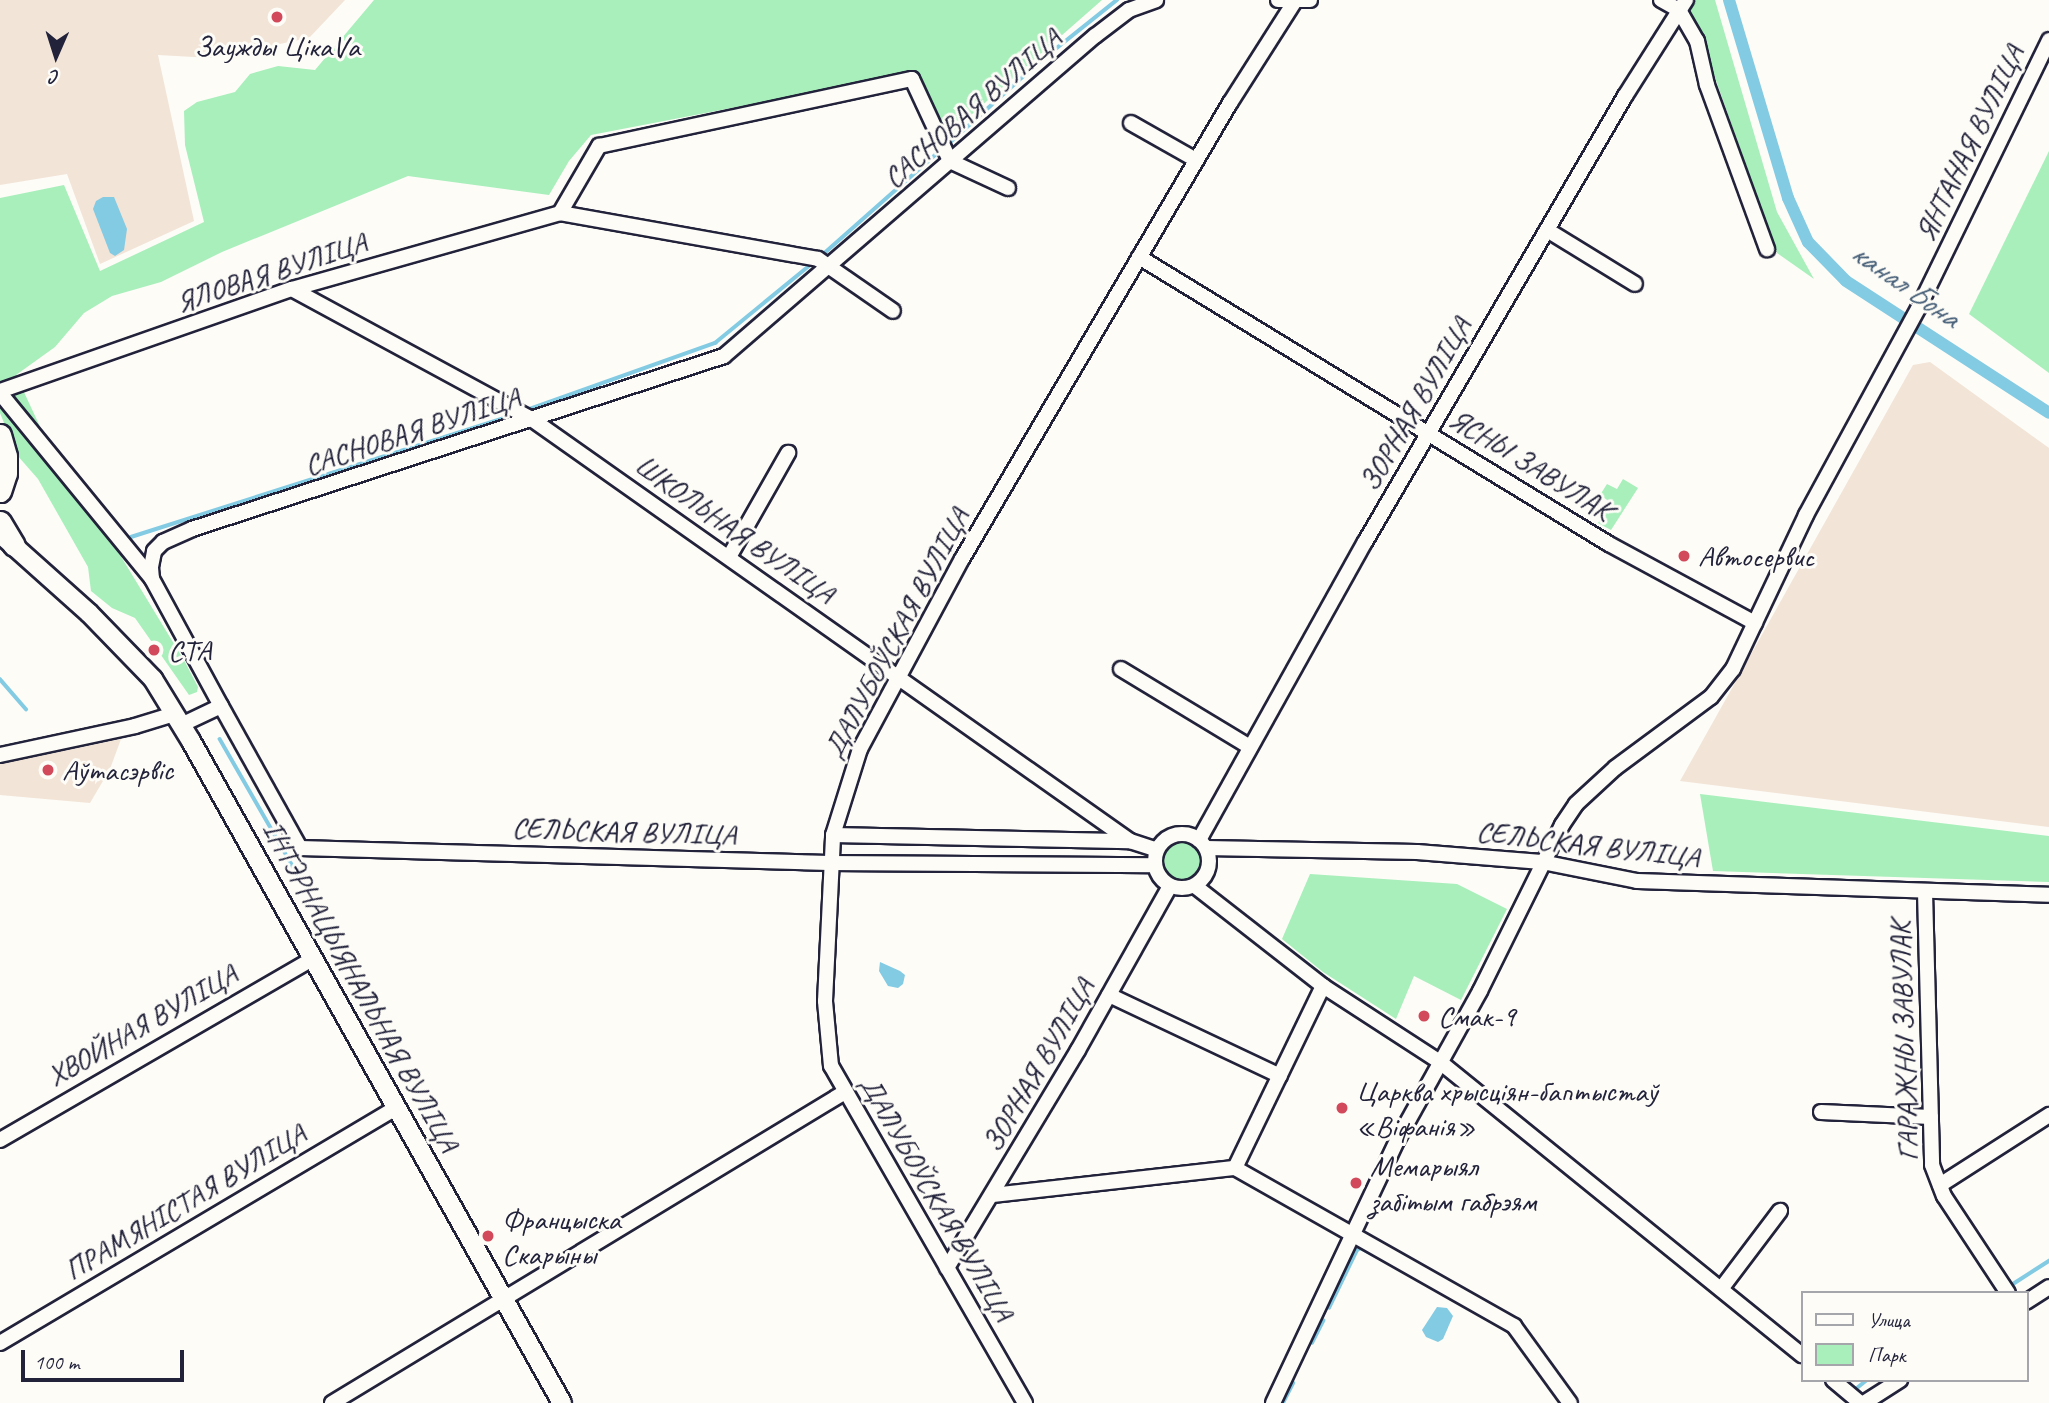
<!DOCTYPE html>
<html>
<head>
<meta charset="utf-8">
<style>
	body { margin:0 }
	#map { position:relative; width:2049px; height:1403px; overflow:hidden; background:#fdfcf7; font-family:Caveat,sans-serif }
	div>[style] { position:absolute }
	.built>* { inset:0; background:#f2e4d7 }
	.green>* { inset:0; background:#a8efbb }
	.round { border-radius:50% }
	.water>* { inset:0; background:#83cae3 }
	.stream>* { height:3.5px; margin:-1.75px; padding:0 1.75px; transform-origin:1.75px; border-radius:1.75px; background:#83cae3 }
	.canal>* { height:12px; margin:-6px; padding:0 6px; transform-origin:6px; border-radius:6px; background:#83cae3 }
	.roads { filter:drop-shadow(2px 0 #22223b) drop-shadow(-2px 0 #22223b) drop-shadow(0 2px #22223b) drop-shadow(0 -2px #22223b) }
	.minor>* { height:14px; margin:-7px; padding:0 7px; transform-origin:7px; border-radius:7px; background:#fdfcf7 }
	.minor>.ring { margin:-7px; padding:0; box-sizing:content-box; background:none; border:14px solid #fdfcf7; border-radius:50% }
	.major>* { height:18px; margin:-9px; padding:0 9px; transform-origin:9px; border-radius:9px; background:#fdfcf7 }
	.highway>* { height:21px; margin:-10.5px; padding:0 10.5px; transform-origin:10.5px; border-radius:10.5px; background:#fdfcf7 }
	.dots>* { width:19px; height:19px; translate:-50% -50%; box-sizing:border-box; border:4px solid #fdfcf7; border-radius:50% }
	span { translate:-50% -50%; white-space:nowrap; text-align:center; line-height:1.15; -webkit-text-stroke:6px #fdfcf7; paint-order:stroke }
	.poi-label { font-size:30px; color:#22223b }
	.left { translate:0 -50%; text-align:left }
	.street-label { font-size:30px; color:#22223b }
	.water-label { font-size:32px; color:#445d76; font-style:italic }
	.legend { position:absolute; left:1801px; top:1291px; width:228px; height:91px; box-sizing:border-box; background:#fdfcf7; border:2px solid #a5a5ac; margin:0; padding:9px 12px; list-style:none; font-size:21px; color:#22223b }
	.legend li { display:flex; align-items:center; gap:14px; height:35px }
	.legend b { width:35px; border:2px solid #a5a5ac }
	.north { position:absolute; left:21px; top:21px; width:70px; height:70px; -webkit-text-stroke:5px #fdfcf7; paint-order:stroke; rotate:183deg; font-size:19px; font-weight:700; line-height:28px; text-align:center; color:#22223b }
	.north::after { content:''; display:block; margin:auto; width:24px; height:32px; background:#22223b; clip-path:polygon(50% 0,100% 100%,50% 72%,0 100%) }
	.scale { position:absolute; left:21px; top:1350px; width:163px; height:32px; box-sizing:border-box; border:4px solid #22223b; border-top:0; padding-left:9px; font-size:21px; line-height:24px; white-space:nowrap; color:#22223b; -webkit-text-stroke:5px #fdfcf7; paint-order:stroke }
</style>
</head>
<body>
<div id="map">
	<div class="built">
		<i style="clip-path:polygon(0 0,345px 0,309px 38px,212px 58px,158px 55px,194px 221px,100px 264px,67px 174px,0 185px)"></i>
		<i style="clip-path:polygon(1930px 362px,2049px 448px,2049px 827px,1680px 781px,1913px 365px)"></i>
		<i style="clip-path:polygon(121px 739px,110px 769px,90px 803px,0 795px,0 764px)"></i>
	</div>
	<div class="green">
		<i style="clip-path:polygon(374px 0,1102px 0,946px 137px,919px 72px,591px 135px,569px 161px,549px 195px,408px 176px,222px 252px,161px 282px,112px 296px,84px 313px,55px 347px,16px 375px,50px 448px,94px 512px,185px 662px,198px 687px,197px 692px,189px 695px,135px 618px,112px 608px,91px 591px,88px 567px,38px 479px,17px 455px,0 413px,0 198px,64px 185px,100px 271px,204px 222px,185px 145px,184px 111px,197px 102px,235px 92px,250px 74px,278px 66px,315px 70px)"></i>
		<i style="clip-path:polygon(1679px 0,1715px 0,1777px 212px,1814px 279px,1777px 253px,1695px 21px)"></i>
		<i style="clip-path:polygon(2049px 151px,2049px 373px,1969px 314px)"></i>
		<i style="clip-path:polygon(1623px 479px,1638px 488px,1611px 530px,1598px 523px,1610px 502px,1600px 495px,1607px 484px,1617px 489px)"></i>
		<i style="clip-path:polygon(1700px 794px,2049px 836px,2049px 882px,1713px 871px)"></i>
		<i class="round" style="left:1164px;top:841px;width:40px;height:40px"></i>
		<i style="clip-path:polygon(1310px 874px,1457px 884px,1507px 909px,1461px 1000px,1414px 976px,1396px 1019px,1323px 972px,1282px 939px)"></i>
	</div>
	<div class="water">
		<i style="clip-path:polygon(103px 197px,114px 197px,127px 229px,124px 250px,115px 256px,110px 253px,93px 209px,96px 201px)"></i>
		<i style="clip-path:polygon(880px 962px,900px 971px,905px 975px,903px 984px,898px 988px,888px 986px,879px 971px)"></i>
		<i style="clip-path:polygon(1437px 1307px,1447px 1308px,1453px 1316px,1443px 1339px,1438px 1342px,1426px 1337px,1422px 1330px)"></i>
	</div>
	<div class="stream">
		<i style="left:1038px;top:63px;width:101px;rotate:-38.6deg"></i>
		<i style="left:946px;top:146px;width:108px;rotate:-42deg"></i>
		<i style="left:820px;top:257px;width:160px;rotate:-41.5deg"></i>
		<i style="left:527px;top:410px;width:200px;rotate:-19.6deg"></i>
		<i style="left:715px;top:343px;width:128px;rotate:-39.3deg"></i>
		<i style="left:131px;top:537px;width:401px;rotate:-17.7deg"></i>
		<i style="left:0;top:679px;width:40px;rotate:49deg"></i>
		<i style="left:220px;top:739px;width:157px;rotate:60.2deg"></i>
		<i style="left:2013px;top:1284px;width:43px;rotate:-32.6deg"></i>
		<i style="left:1329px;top:1308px;width:64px;rotate:-64.2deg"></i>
		<i style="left:1357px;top:1250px;width:4px;rotate:-27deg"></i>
		<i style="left:1361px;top:1248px;width:27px;rotate:28deg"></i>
		<i style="left:1312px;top:1343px;width:25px;rotate:-63deg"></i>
		<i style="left:1857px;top:1388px;width:13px;rotate:-39deg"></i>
		<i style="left:1283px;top:1403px;width:22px;rotate:-63deg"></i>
	</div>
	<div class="canal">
		<i style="left:1729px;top:0;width:207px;rotate:73.4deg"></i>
		<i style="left:1788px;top:198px;width:48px;rotate:65.6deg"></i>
		<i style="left:1808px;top:242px;width:54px;rotate:45.7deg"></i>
		<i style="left:1846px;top:281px;width:242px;rotate:33deg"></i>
	</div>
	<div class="roads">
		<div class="minor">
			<i style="left:1278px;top:0;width:32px"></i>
			<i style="left:1661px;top:0;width:21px;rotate:29deg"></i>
			<i style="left:1679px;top:10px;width:36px;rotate:60deg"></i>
			<i style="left:1697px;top:41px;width:45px;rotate:77.2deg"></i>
			<i style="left:1707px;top:85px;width:175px;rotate:69.9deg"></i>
			<i style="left:1131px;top:123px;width:75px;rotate:29.6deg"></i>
			<i style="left:560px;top:213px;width:78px;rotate:-59.8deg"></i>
			<i style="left:599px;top:146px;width:320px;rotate:-12.1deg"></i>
			<i style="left:912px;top:79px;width:90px;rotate:65.1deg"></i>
			<i style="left:950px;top:161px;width:64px;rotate:25deg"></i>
			<i style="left:1547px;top:230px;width:103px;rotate:31.5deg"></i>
			<i style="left:1139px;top:257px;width:551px;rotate:31.41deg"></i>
			<i style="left:1609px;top:544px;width:166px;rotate:28.4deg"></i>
			<i style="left:292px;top:289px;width:274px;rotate:28.5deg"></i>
			<i style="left:533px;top:420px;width:731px;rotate:35.19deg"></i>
			<i style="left:0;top:391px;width:309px;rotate:-19.3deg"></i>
			<i style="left:292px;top:289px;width:279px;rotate:-15.8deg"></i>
			<i style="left:560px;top:213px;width:262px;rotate:10.1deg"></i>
			<i style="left:818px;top:259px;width:91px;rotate:34.7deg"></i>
			<i style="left:0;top:393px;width:240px;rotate:50.7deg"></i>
			<i style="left:729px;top:557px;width:120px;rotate:-60.4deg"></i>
			<i style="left:1121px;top:669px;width:151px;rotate:31.2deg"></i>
			<i style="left:221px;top:706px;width:145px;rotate:-118.5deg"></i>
			<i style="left:152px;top:579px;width:12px;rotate:-95deg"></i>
			<i style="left:151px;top:567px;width:16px;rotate:-79deg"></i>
			<i style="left:154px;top:551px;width:13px;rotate:-45deg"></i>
			<i style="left:163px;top:542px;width:32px;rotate:-24deg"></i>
			<i style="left:192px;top:529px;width:559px;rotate:-18.01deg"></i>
			<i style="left:724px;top:356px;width:490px;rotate:-40.8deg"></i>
			<i style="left:1095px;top:36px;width:43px;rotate:-37.4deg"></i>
			<i style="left:1129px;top:10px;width:29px;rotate:-20deg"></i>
			<i style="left:181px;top:725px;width:44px;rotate:-25.4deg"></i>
			<i style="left:221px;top:706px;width:162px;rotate:60.9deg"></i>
			<i style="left:300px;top:848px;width:529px;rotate:1.62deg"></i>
			<i style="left:829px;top:863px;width:326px;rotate:0.4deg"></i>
			<i style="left:0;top:755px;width:138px;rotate:-12.1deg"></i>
			<i style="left:135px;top:726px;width:41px;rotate:-17.1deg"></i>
			<i class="ring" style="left:1155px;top:834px;width:40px;height:40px"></i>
			<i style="left:833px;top:835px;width:297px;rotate:1.2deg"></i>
			<i style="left:1130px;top:841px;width:28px;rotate:18deg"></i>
			<i style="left:1199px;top:840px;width:341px;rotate:-60.9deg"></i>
			<i style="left:1365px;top:542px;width:516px;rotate:-59.76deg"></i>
			<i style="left:1625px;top:96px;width:114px;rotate:-57.6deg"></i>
			<i style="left:1206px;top:848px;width:211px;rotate:1.1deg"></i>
			<i style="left:1417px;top:852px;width:125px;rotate:4.6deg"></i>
			<i style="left:1542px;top:862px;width:97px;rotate:11.3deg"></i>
			<i style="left:1637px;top:881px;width:412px;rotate:1.9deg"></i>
			<i style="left:1195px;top:886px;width:162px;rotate:38deg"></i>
			<i style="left:1323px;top:986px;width:140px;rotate:33deg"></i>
			<i style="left:1440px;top:1062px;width:466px;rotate:39deg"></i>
			<i style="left:1925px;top:892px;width:273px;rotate:88.5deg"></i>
			<i style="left:1932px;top:1165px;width:33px;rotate:69deg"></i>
			<i style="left:1944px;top:1196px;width:116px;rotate:56.6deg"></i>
			<i style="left:1109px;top:995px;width:189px;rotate:25.3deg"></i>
			<i style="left:1821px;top:1112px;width:110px;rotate:2.6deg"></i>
			<i style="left:0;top:1140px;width:361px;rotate:-30.1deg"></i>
			<i style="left:1235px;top:1168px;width:202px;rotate:-64.2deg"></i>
			<i style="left:1940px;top:1185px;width:130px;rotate:-32.7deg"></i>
			<i style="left:993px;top:1195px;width:244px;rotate:-6.4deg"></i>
			<i style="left:1235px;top:1168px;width:321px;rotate:29.5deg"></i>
			<i style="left:1514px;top:1326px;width:95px;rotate:54deg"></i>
			<i style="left:947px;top:1268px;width:254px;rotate:-59deg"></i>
			<i style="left:1078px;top:1050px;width:188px;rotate:-60.7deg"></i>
			<i style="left:1721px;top:1289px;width:98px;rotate:-52.9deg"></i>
			<i style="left:2026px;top:1302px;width:27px;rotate:-33deg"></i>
			<i style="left:0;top:1343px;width:462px;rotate:-30.7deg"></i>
			<i style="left:1833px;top:1380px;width:35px;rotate:40deg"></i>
			<i style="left:332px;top:1403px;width:600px;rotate:-31.23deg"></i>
			<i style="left:1025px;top:1403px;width:389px;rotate:-119.9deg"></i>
			<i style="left:831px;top:1066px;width:65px;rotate:-95.3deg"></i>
			<i style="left:825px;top:1001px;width:166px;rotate:-87.2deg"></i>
			<i style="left:833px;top:835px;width:90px;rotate:-72.6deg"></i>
			<i style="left:860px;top:749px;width:216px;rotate:-61.8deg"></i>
			<i style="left:962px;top:559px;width:529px;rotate:-59.56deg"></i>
			<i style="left:1230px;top:103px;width:121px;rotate:-57.5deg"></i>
			<i style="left:1273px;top:1403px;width:292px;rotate:-64.7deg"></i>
			<i style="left:1398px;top:1139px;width:169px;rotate:-61deg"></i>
			<i style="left:1480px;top:991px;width:185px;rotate:-63.7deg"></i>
			<i style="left:1562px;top:825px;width:25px;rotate:-56deg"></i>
			<i style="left:1576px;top:804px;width:53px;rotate:-42.7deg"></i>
			<i style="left:1615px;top:768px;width:119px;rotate:-36.5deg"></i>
			<i style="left:1711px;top:697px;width:36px;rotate:-52deg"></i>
			<i style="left:1733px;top:669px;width:170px;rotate:-64.6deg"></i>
			<i style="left:1806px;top:515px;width:237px;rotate:-61.5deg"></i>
			<i style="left:1919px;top:307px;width:297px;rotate:-64deg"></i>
			<i style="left:1864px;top:1403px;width:43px;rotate:-32.6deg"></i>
		</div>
		<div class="major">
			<i style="left:5px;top:538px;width:113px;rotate:41.8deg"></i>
			<i style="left:89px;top:613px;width:92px;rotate:45.9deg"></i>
			<i style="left:153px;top:679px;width:73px;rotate:58.5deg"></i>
			<i style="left:191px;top:741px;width:759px;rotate:60.73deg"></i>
		</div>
		<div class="highway">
			<i style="left:0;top:435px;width:22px;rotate:74deg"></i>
			<i style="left:6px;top:456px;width:17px;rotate:90deg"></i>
			<i style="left:6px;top:473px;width:19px;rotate:108deg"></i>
			<i style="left:0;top:522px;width:27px;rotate:59deg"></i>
		</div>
	</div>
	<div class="dots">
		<i style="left:277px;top:17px;background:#d1495b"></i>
		<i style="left:1684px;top:556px;background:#d1495b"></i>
		<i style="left:154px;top:650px;background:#d1495b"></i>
		<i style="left:48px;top:770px;background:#d1495b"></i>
		<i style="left:1424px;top:1016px;background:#d1495b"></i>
		<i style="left:1342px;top:1108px;background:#d1495b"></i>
		<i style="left:1356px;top:1183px;background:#d1495b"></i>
		<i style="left:488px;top:1236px;background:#d1495b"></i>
	</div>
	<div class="poi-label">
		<span style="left:277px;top:46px">Заужды ЦікаVа</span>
		<span class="left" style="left:1698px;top:556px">Автосервис</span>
		<span class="left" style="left:168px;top:650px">СТА</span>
		<span class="left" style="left:62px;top:770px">Аўтасэрвіс</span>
		<span class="left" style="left:1438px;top:1016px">Смак-9</span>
		<span class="left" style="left:1356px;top:1108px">Царква хрысціян-баптыстаў<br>«Віфанія»</span>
		<span class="left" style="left:1370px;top:1183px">Мемарыял<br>забітым габрэям</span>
		<span class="left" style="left:502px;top:1236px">Францыска<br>Скарыны</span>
	</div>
	<div class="street-label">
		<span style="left:972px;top:108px;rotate:-41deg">САСНОВАЯ ВУЛІЦА</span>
		<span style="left:1969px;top:143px;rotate:-64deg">ЯНТАНАЯ ВУЛІЦА</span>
		<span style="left:271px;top:272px;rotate:-18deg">ЯЛОВАЯ ВУЛІЦА</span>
		<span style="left:1415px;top:404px;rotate:-60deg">ЗОРНАЯ ВУЛІЦА</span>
		<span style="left:412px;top:431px;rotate:-18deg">САСНОВАЯ ВУЛІЦА</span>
		<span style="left:1531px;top:464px;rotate:32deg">ЯСНЫ ЗАВУЛАК</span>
		<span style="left:735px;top:529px;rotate:35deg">ШКОЛЬНАЯ ВУЛІЦА</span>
		<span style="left:896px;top:633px;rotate:-62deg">ДАЛУБОЎСКАЯ ВУЛІЦА</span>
		<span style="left:624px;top:831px;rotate:2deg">СЕЛЬСКАЯ ВУЛІЦА</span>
		<span style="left:1588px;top:844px;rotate:7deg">СЕЛЬСКАЯ ВУЛІЦА</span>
		<span style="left:361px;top:986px;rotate:61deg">ІНТЭРНАЦЫЯНАЛЬНАЯ ВУЛІЦА</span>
		<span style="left:142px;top:1025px;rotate:-30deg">ХВОЙНАЯ ВУЛІЦА</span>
		<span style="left:1904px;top:1041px;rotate:-92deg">ГАРАЖНЫ ЗАВУЛАК</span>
		<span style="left:1038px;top:1065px;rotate:-60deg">ЗОРНАЯ ВУЛІЦА</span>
		<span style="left:937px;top:1198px;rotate:60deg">ДАЛУБОЎСКАЯ ВУЛІЦА</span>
		<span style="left:185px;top:1202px;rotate:-31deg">ПРАМЯНІСТАЯ ВУЛІЦА</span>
	</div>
	<div class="water-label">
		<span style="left:1905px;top:285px;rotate:35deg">канал Бона</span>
	</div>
	<ul class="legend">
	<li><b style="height:9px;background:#fdfcf7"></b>Улица</li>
	<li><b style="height:19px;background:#a8efbb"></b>Парк</li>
	</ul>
	<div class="north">С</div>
	<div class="scale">100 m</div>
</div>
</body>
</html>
